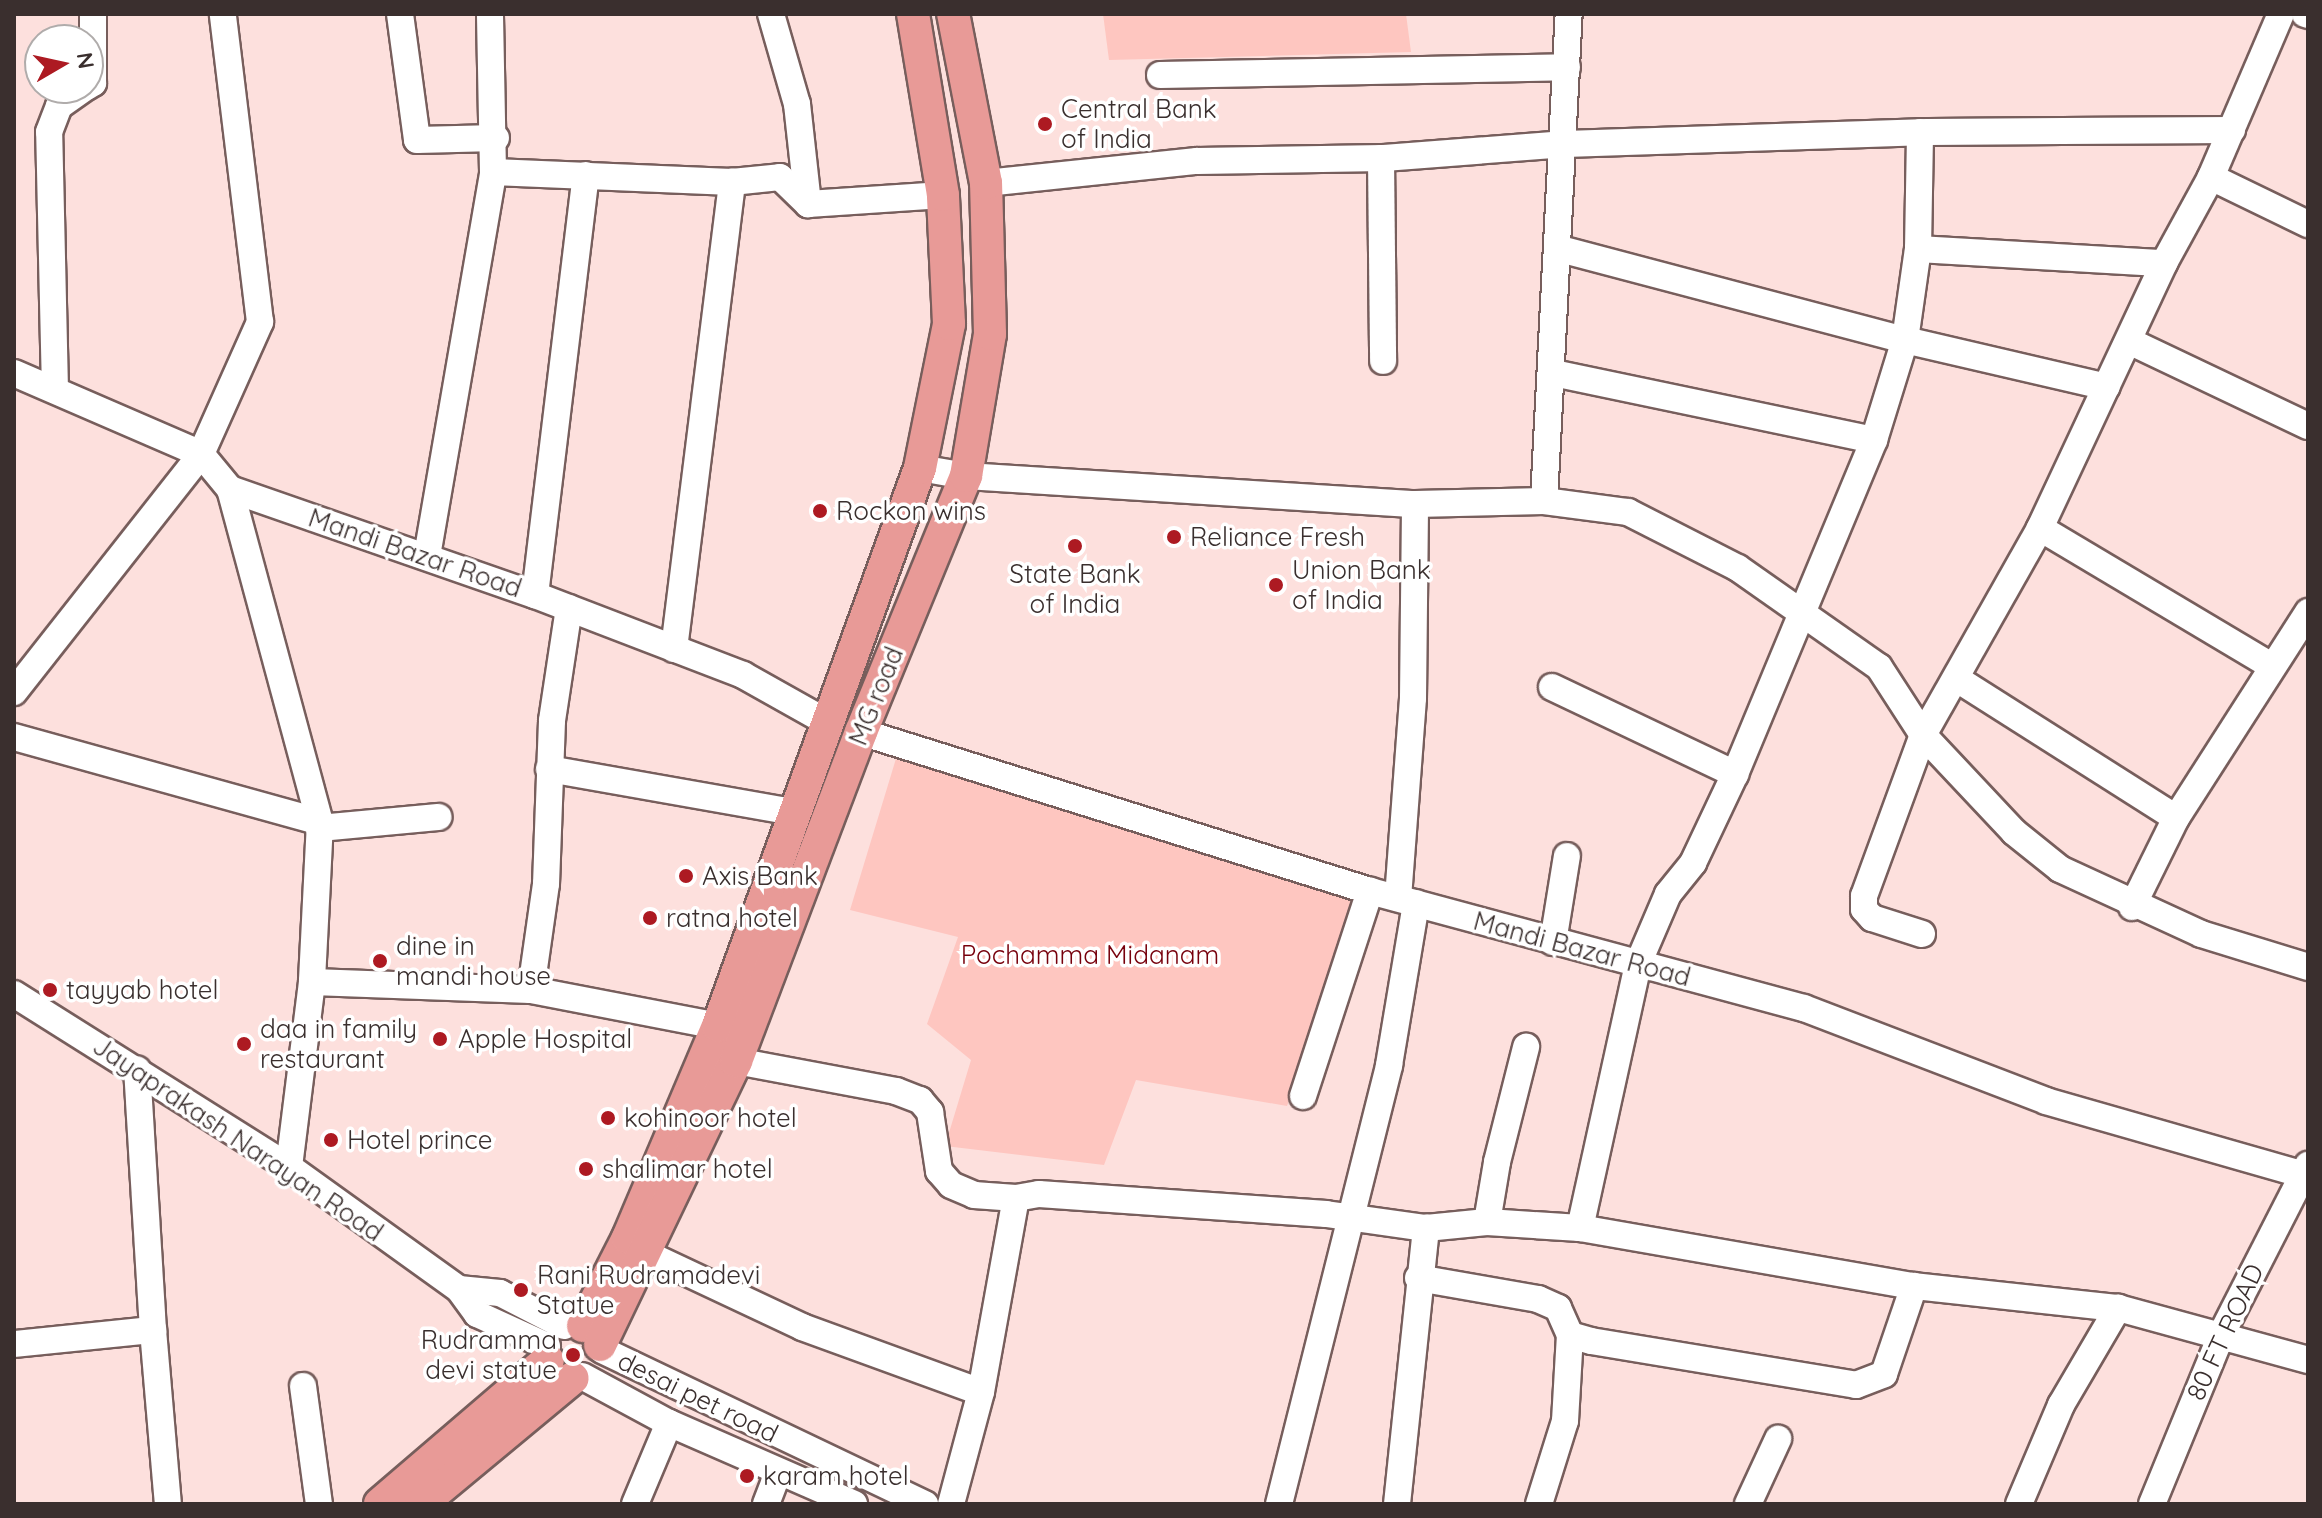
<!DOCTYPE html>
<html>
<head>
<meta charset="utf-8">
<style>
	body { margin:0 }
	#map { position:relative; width:2322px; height:1518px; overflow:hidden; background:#fde0dd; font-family:Quicksand,sans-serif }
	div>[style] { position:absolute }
	.green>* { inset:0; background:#fec6c0 }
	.roads { filter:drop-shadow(2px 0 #775e5c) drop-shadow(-2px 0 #775e5c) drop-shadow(0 2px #775e5c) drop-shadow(0 -2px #775e5c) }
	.minor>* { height:26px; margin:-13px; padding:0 13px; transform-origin:13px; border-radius:13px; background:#fff }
	.major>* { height:32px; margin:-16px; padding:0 16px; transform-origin:16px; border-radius:16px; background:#e89a97 }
	.dots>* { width:22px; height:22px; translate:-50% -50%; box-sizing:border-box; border:4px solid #fff; border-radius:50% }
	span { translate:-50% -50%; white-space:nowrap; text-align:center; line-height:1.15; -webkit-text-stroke:7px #fff; paint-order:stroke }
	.poi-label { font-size:26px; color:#3a2f2e }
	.left { translate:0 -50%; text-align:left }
	.right { translate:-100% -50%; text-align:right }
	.street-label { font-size:26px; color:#3a2f2e }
	.park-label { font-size:26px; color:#77000c }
	.frame { position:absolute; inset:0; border:16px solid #3a2f2e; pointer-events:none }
	.north { position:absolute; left:24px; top:24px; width:80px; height:80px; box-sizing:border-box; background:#fff; border:2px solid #b0acab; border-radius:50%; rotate:81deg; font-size:22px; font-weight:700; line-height:32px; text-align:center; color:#3a2f2e }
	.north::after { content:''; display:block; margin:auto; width:28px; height:36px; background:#ad1a22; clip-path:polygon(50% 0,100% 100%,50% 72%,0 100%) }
</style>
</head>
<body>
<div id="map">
	<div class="green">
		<i style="clip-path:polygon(1103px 14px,1406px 14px,1411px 52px,1109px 60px)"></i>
		<i style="clip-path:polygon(898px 752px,1364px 902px,1287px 1106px,1136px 1080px,1104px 1165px,945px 1146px,971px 1060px,927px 1024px,958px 937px,850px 910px)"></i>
	</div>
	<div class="roads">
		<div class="minor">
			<i style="left:400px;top:14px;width:127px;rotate:82.3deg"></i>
			<i style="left:417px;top:140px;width:79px;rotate:-1.5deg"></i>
			<i style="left:771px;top:14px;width:94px;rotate:73.9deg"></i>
			<i style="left:797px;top:104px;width:101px;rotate:83.7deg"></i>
			<i style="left:2305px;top:14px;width:3px;rotate:18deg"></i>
			<i style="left:1160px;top:75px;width:407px;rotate:-1.1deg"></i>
			<i style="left:88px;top:86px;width:6px;rotate:-31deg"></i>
			<i style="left:93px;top:83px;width:69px;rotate:-90deg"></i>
			<i style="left:1381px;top:158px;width:203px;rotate:89.4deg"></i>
			<i style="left:493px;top:172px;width:239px;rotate:2.4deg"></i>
			<i style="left:732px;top:182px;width:48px;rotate:-5.9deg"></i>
			<i style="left:780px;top:177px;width:39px;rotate:44deg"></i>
			<i style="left:808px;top:204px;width:135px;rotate:-3.8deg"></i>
			<i style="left:2211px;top:177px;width:108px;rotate:25.9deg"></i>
			<i style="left:986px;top:183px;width:212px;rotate:-6deg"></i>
			<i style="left:1197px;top:161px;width:187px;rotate:-0.9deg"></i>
			<i style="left:1384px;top:158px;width:182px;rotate:-4.4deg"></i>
			<i style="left:1565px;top:144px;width:363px;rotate:-1.9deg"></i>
			<i style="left:1928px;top:132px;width:304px;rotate:-0.4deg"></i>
			<i style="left:1560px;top:249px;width:357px;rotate:14.8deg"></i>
			<i style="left:1905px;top:340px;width:207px;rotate:13.1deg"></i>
			<i style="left:1918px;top:249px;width:246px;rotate:3.3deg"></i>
			<i style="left:2129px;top:341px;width:198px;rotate:25.4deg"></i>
			<i style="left:14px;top:373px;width:204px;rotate:23.4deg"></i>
			<i style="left:201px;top:454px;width:45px;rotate:50.4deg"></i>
			<i style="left:230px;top:489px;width:323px;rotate:19.2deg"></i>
			<i style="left:535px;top:595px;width:223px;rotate:21deg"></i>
			<i style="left:743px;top:675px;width:94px;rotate:29.3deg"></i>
			<i style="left:1553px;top:373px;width:328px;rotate:11.8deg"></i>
			<i style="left:55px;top:390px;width:258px;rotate:-91.3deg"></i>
			<i style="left:49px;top:132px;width:28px;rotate:-69deg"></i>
			<i style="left:59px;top:106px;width:32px;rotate:-35deg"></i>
			<i style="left:920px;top:468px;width:47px;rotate:9.9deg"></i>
			<i style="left:966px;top:476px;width:450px;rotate:3.6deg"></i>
			<i style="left:1415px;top:504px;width:129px;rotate:-1.3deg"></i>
			<i style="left:1544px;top:501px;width:85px;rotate:7.5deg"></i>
			<i style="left:1628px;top:512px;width:123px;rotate:27deg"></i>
			<i style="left:1738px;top:568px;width:172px;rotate:35.1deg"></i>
			<i style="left:1879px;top:667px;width:81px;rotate:57.1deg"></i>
			<i style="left:1923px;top:735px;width:133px;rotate:46.8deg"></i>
			<i style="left:2014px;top:832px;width:59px;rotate:38.8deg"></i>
			<i style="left:2060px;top:869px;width:155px;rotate:24.7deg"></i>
			<i style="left:2201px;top:934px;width:112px;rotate:17.1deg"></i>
			<i style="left:230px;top:489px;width:345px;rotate:74.9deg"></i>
			<i style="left:1544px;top:501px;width:488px;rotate:-87.1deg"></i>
			<i style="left:2040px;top:528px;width:268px;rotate:30.8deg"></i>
			<i style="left:427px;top:556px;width:390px;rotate:-80.2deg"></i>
			<i style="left:493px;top:172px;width:158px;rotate:-91.1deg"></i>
			<i style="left:535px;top:595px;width:423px;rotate:-83.1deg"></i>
			<i style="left:569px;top:608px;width:114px;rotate:98.6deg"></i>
			<i style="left:552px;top:721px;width:163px;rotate:92.1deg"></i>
			<i style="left:546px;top:884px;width:107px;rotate:98.1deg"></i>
			<i style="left:531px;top:990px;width:190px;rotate:10.9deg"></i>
			<i style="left:674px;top:649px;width:471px;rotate:-82.9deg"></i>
			<i style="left:1957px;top:679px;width:259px;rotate:32.4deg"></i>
			<i style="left:1552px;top:687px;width:203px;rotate:25.4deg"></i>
			<i style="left:14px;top:692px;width:303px;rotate:-51.8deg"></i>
			<i style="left:201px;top:454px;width:145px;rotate:-65.9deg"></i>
			<i style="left:260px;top:322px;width:310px;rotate:-96.9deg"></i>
			<i style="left:861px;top:732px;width:533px;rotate:17.35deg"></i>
			<i style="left:1370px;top:891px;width:449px;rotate:15.1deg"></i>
			<i style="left:1804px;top:1008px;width:259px;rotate:21deg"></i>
			<i style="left:2046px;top:1101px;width:264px;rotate:16deg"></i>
			<i style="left:14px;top:737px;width:318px;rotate:15.5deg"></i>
			<i style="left:320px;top:822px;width:160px;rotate:92.9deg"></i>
			<i style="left:312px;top:982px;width:186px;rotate:97.1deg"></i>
			<i style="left:549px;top:769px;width:249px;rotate:10deg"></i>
			<i style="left:319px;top:828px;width:120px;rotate:-5.3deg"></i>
			<i style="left:1398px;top:898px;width:201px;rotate:-85.7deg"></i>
			<i style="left:1413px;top:698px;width:194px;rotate:-89.4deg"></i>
			<i style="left:2132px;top:907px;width:99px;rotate:-63.7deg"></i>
			<i style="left:2176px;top:818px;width:245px;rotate:-57.3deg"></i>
			<i style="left:1922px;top:934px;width:52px;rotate:-162.3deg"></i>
			<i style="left:1872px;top:918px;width:12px;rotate:-132deg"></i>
			<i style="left:1864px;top:909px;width:13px;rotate:-90deg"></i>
			<i style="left:1864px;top:896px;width:171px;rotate:-69.9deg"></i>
			<i style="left:1923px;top:735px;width:238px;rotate:-60.5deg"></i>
			<i style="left:2040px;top:528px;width:293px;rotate:-64.9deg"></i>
			<i style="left:2164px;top:263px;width:98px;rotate:-61.3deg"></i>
			<i style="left:2211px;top:177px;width:177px;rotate:-66.8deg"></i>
			<i style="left:1553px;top:942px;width:87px;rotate:-80.8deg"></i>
			<i style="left:312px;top:982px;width:219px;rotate:2.1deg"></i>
			<i style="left:14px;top:994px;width:325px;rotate:32.2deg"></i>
			<i style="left:289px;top:1167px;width:209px;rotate:35.7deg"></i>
			<i style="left:459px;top:1289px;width:31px;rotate:54deg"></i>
			<i style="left:477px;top:1314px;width:77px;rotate:24.6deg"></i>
			<i style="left:736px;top:1061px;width:163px;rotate:10.6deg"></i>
			<i style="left:896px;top:1091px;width:26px;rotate:21deg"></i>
			<i style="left:920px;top:1100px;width:16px;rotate:50deg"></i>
			<i style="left:930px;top:1112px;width:60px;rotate:81.3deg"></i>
			<i style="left:939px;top:1171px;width:18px;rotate:49deg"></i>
			<i style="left:951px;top:1185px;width:25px;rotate:23deg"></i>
			<i style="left:974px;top:1195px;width:42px;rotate:4.1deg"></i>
			<i style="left:1303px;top:1096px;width:216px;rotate:-71.9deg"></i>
			<i style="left:1487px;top:1222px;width:61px;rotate:-80.5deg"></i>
			<i style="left:1497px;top:1162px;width:119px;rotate:-75.8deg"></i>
			<i style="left:1580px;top:1228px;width:270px;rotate:-77.6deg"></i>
			<i style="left:1638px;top:964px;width:76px;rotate:-66.8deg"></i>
			<i style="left:1668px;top:894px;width:40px;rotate:-51deg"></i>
			<i style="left:1693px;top:863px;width:98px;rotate:-64.7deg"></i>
			<i style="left:1735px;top:774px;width:362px;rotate:-67.4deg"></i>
			<i style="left:1874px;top:440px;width:105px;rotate:-72.8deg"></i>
			<i style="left:1905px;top:340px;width:92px;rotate:-81.9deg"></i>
			<i style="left:1918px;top:249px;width:117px;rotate:-89deg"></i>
			<i style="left:645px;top:1253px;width:174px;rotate:25.2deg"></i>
			<i style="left:802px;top:1327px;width:190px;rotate:20deg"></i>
			<i style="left:1418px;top:1278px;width:122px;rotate:9.9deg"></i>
			<i style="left:1538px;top:1299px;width:22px;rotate:24deg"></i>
			<i style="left:1558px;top:1308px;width:30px;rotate:66deg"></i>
			<i style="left:1570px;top:1335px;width:22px;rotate:16deg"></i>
			<i style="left:1591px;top:1341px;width:269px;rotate:9.4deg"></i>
			<i style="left:1856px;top:1385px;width:30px;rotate:-21deg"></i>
			<i style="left:1884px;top:1374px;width:93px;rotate:-71.2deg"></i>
			<i style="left:459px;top:1289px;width:41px;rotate:5.6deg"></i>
			<i style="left:500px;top:1293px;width:72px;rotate:27.3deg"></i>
			<i style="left:153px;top:1330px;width:175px;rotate:85.1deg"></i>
			<i style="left:14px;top:1344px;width:140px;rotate:-5.8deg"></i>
			<i style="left:153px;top:1330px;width:261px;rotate:-93.5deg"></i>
			<i style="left:602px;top:1350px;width:358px;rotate:25.5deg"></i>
			<i style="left:582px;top:1376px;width:99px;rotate:28.4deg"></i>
			<i style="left:669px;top:1423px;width:202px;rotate:23.6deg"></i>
			<i style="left:303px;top:1386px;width:119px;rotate:82.3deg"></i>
			<i style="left:635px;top:1504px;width:88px;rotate:-67.2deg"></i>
			<i style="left:766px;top:1504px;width:34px;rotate:-69deg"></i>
			<i style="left:951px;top:1504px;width:116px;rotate:-75deg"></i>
			<i style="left:981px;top:1392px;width:197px;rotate:-79.8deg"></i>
			<i style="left:1016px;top:1198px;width:23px;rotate:-10deg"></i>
			<i style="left:1039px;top:1194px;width:288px;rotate:4deg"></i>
			<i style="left:1326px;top:1214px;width:101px;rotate:8deg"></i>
			<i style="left:1426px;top:1228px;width:61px;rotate:-5.6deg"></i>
			<i style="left:1487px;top:1222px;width:93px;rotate:3.7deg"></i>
			<i style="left:1580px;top:1228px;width:339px;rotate:9.9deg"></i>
			<i style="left:1914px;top:1286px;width:205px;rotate:6.2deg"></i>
			<i style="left:2118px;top:1308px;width:197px;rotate:15.3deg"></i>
			<i style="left:1279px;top:1504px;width:453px;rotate:-75.9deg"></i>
			<i style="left:1389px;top:1065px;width:164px;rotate:-80.5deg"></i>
			<i style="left:1397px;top:1504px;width:278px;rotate:-84deg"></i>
			<i style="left:1539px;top:1504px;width:87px;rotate:-72.6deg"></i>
			<i style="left:1565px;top:1421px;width:86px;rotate:-86.7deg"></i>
			<i style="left:1748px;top:1504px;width:72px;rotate:-65.2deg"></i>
			<i style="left:2019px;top:1504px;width:108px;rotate:-67deg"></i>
			<i style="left:2061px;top:1405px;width:113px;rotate:-59.6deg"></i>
			<i style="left:2152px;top:1504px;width:185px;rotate:-67.7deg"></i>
			<i style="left:2222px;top:1333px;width:189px;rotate:-62.9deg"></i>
		</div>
		<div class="major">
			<i style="left:583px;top:1326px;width:99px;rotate:-62.9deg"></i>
			<i style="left:628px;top:1238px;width:230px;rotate:-67deg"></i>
			<i style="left:718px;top:1026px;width:593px;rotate:-70.1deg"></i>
			<i style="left:920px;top:468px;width:147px;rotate:-78.6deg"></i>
			<i style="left:949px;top:324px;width:129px;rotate:-92.7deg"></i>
			<i style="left:943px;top:195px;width:183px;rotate:-99.4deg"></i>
			<i style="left:600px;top:1345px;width:315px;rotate:-64.4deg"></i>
			<i style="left:736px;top:1061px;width:352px;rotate:-69.2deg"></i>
			<i style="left:861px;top:732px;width:277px;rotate:-67.7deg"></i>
			<i style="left:966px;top:476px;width:144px;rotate:-80.4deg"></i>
			<i style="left:990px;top:334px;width:151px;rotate:-91.5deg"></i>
			<i style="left:986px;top:183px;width:172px;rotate:-101deg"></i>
			<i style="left:380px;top:1504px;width:221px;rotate:-40.6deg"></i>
			<i style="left:421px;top:1504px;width:197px;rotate:-39.7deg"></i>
		</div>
	</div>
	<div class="dots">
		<i style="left:1045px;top:124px;background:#ad1a22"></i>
		<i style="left:820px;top:511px;background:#ad1a22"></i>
		<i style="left:1174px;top:537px;background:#ad1a22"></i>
		<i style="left:1075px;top:546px;background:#ad1a22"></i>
		<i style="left:1276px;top:585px;background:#ad1a22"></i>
		<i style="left:686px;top:876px;background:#ad1a22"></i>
		<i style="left:650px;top:918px;background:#ad1a22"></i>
		<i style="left:380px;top:961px;background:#ad1a22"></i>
		<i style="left:50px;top:990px;background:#ad1a22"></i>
		<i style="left:440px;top:1039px;background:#ad1a22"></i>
		<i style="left:244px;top:1044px;background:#ad1a22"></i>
		<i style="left:608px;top:1118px;background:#ad1a22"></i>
		<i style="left:331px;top:1140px;background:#ad1a22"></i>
		<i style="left:586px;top:1169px;background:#ad1a22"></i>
		<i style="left:521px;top:1290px;background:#ad1a22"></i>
		<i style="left:573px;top:1355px;background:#ad1a22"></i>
		<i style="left:747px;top:1476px;background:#ad1a22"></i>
	</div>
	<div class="poi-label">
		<span class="left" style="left:1061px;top:124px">Central Bank<br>of India</span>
		<span class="left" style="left:836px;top:511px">Rockon wins</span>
		<span class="left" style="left:1190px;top:537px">Reliance Fresh</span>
		<span class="left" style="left:1292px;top:585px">Union Bank<br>of India</span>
		<span style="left:1075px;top:589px">State Bank<br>of India</span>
		<span class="left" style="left:702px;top:876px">Axis Bank</span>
		<span class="left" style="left:666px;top:918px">ratna hotel</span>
		<span class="left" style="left:396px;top:961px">dine in<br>mandi house</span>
		<span class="left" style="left:66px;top:990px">tayyab hotel</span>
		<span class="left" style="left:260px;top:1044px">daa in family<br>restaurant</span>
		<span class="left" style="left:458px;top:1039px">Apple Hospital</span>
		<span class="left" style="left:624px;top:1118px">kohinoor hotel</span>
		<span class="left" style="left:347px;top:1140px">Hotel prince</span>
		<span class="left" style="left:602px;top:1169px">shalimar hotel</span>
		<span class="left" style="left:537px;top:1290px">Rani Rudramadevi<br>Statue</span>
		<span class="right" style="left:557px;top:1355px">Rudramma<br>devi statue</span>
		<span class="left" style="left:763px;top:1476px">karam hotel</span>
	</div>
	<div class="street-label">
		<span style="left:415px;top:553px;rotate:19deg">Mandi Bazar Road</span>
		<span style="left:876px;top:696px;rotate:-68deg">MG road</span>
		<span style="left:1582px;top:949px;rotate:15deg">Mandi Bazar Road</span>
		<span style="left:238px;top:1139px;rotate:34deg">Jayaprakash Narayan Road</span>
		<span style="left:2225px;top:1332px;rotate:-65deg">80 FT ROAD</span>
		<span style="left:698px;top:1397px;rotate:26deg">desai pet road</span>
	</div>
	<div class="park-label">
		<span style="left:1090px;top:955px">Pochamma Midanam</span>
	</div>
	<div class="frame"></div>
	<div class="north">N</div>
</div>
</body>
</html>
